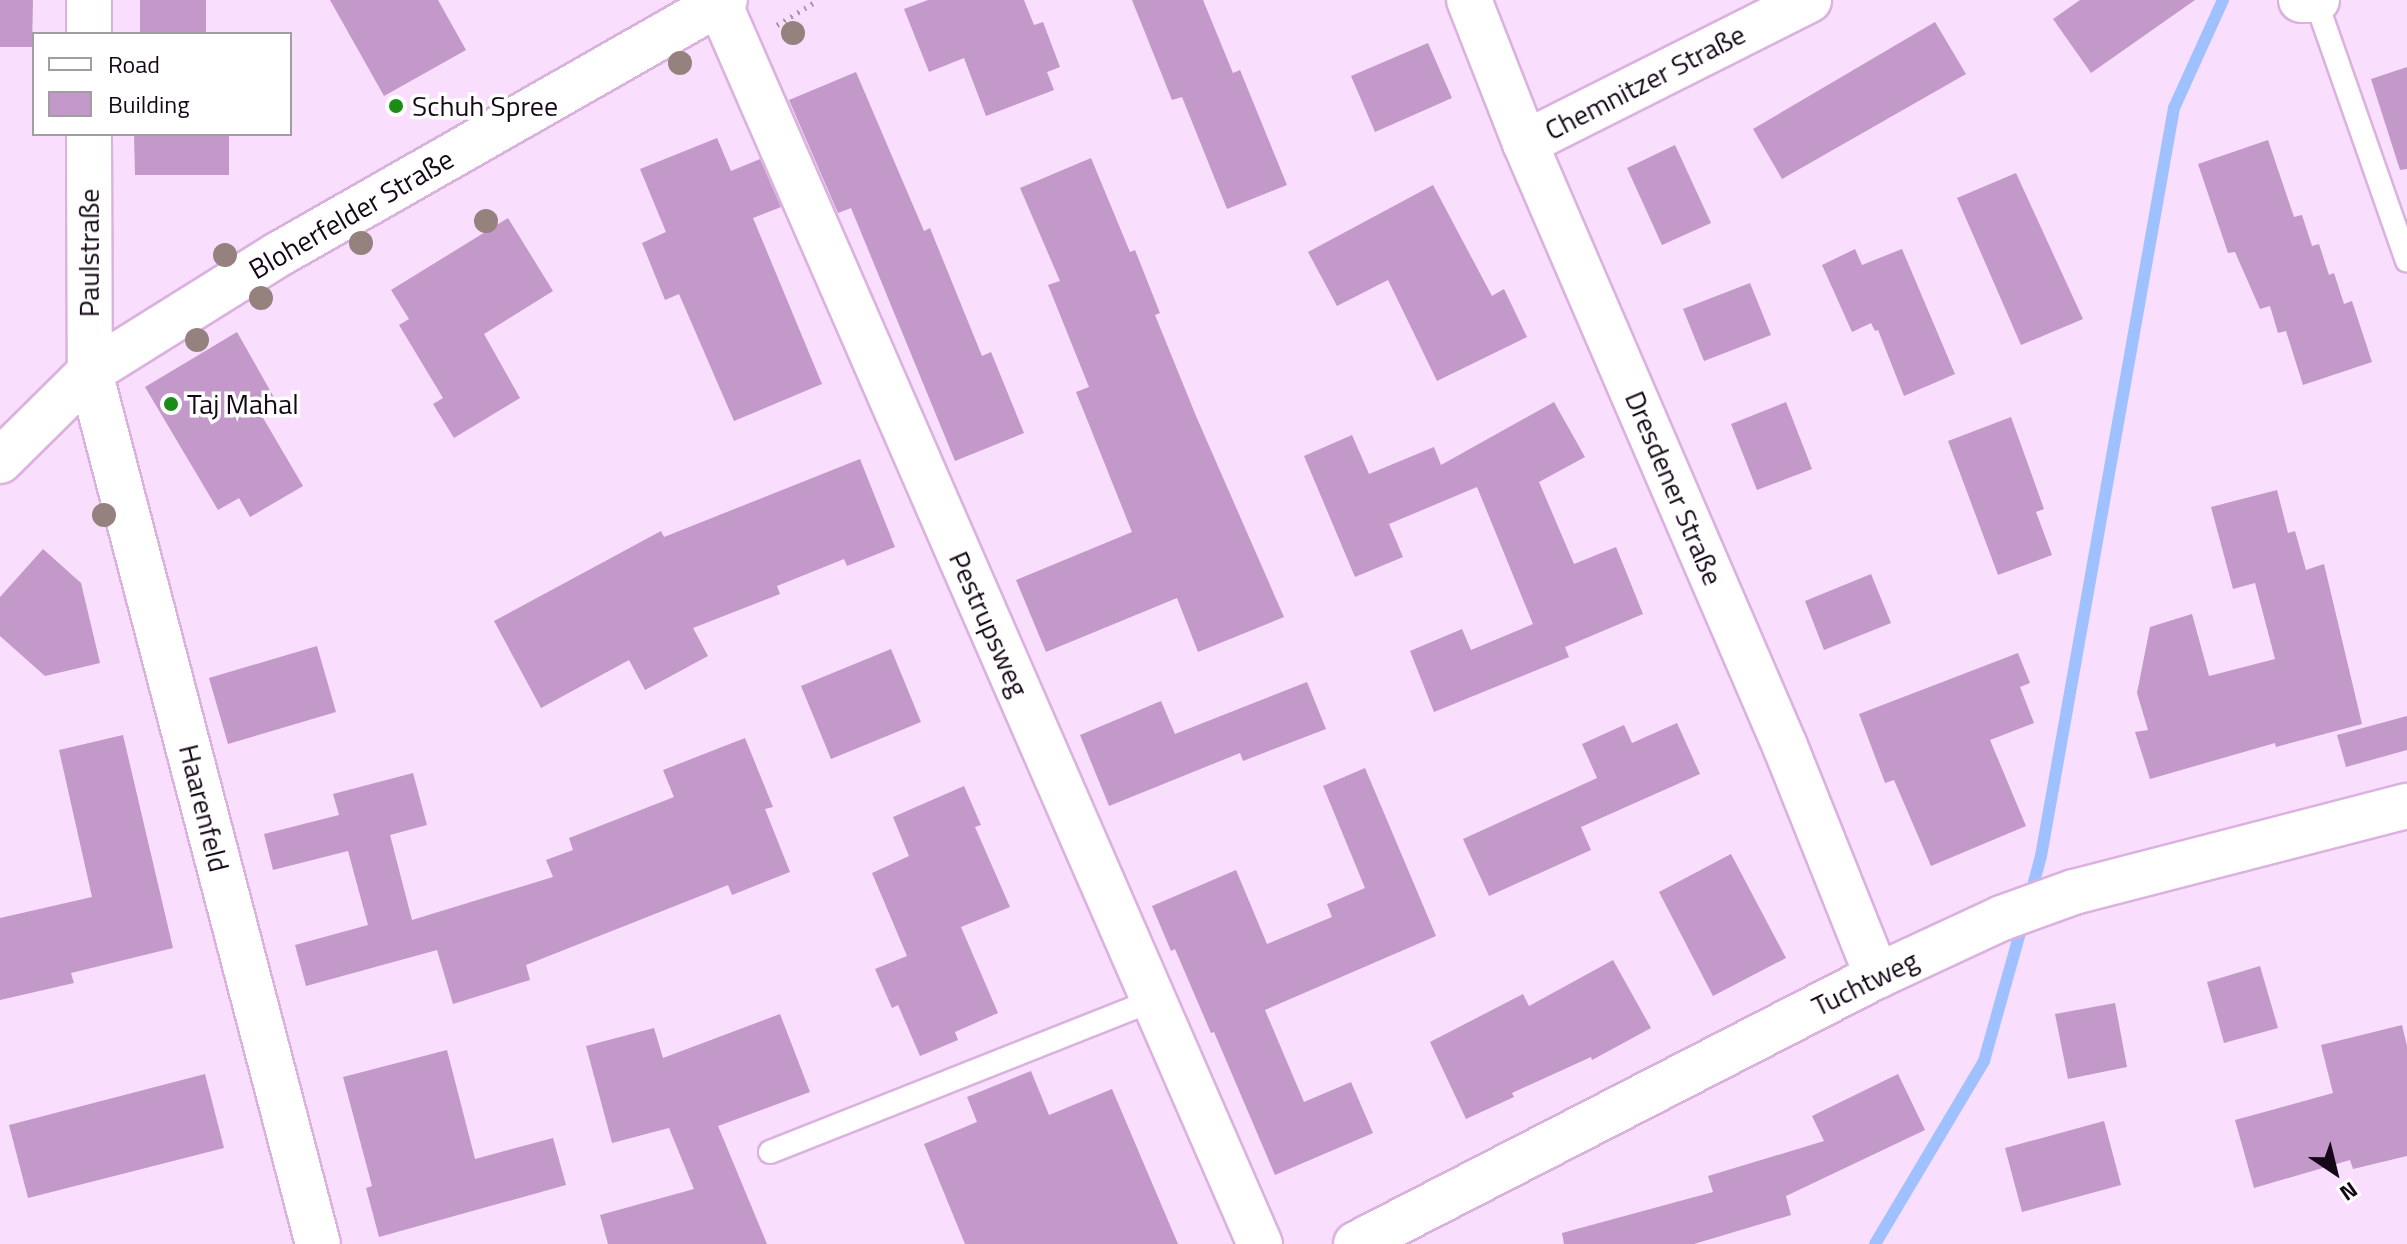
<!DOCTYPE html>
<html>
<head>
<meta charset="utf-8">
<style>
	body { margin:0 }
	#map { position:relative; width:2407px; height:1244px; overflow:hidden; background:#f9dffd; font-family:"Titillium Web",sans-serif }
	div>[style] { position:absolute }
	.stream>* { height:12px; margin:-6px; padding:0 6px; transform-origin:6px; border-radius:6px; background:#a0c1ff }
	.building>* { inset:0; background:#c299c8 }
	.path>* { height:5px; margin-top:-2.5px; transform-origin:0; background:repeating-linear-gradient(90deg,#aa94ad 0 2px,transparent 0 8px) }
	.roads { filter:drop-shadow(2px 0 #dbb1e0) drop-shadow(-2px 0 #dbb1e0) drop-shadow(0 2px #dbb1e0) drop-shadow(0 -2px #dbb1e0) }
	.service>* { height:22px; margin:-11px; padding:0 11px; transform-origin:11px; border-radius:11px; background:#fff }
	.minor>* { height:44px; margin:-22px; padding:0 22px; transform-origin:22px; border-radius:22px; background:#fff }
	.tertiary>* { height:44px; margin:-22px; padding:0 22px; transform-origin:22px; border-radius:22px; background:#fff }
	.trees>* { width:24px; height:24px; margin:-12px; border-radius:50%; background:#95817e }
	.dots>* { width:22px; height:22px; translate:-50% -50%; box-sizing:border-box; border:4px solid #fff; border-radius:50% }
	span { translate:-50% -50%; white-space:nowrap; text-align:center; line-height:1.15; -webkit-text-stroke:7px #fff; paint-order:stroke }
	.street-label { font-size:28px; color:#160718 }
	.poi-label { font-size:28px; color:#160718 }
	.left { translate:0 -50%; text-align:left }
	.legend { position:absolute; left:32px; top:32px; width:260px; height:104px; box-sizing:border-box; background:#fff; border:2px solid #a29ca3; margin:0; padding:10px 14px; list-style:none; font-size:24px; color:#160718 }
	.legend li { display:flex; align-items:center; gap:16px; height:40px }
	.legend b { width:40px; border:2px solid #a29ca3 }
	.north { position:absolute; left:2295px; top:1132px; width:80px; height:80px; -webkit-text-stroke:6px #fff; paint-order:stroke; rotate:145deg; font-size:22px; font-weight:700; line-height:32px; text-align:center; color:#160718 }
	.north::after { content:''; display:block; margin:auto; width:28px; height:36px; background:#160718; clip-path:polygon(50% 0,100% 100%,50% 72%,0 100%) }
</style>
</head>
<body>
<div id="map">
	<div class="stream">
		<i style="left:2030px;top:897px;width:42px;rotate:-75deg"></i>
		<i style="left:2041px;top:856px;width:760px;rotate:-79.92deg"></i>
		<i style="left:2174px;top:108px;width:119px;rotate:-65.6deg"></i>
		<i style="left:1875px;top:1244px;width:213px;rotate:-59.2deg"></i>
		<i style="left:1984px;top:1061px;width:144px;rotate:-74.3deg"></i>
	</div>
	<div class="building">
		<i style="clip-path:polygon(0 0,33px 0,32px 47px,0 47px)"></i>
		<i style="clip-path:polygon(140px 0,206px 0,206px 34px,140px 34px)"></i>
		<i style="clip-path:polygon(330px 0,438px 0,466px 50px,384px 96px)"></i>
		<i style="clip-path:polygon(928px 0,1024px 0,1034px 25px,1043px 22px,1060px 67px,1047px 72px,1054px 90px,986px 116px,964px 58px,929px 72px,904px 9px)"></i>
		<i style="clip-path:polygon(1132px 0,1203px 0,1233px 73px,1240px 70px,1287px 185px,1227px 209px,1182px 97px,1172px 100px)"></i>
		<i style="clip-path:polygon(2080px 0,2195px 0,2091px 73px,2053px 19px)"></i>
		<i style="clip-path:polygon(1935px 22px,1966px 74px,1782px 179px,1753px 129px)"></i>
		<i style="clip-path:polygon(1428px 43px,1452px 98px,1375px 132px,1351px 76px)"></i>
		<i style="clip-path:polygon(2407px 67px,2407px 169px,2400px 170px,2371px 79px)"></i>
		<i style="clip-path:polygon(856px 72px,924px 231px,930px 228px,982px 356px,991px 352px,1024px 433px,955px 461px,851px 208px,838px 213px,789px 100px)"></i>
		<i style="clip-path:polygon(134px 134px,229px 134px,229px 175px,135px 175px)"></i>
		<i style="clip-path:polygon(717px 138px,731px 171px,760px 159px,781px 207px,753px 218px,822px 384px,734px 421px,679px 294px,665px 300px,642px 243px,666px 232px,640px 169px)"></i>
		<i style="clip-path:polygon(2268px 140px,2294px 217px,2302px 215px,2312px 246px,2319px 244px,2329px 275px,2334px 273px,2344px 304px,2352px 301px,2372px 362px,2303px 385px,2286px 331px,2278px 333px,2270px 306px,2260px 309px,2235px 252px,2228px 253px,2198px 164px)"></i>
		<i style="clip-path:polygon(1675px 145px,1711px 223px,1662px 245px,1627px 168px)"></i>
		<i style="clip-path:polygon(1091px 158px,1130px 252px,1135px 250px,1160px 313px,1155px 315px,1196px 416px,1284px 617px,1198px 652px,1177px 598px,1046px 652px,1016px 580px,1132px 532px,1076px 392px,1089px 387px,1048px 285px,1060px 281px,1020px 188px)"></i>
		<i style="clip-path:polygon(2016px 173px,2083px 319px,2021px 345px,1957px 198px)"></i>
		<i style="clip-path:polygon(1433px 185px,1492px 296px,1504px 289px,1527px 337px,1437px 381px,1388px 280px,1337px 306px,1308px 252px)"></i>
		<i style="clip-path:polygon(508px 218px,553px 291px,484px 334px,520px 398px,454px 438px,433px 404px,443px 398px,399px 325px,409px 319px,391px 290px)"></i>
		<i style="clip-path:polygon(1855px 249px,1862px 265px,1902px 249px,1955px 374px,1904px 396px,1878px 330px,1875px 331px,1871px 323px,1852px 332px,1822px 265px)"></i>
		<i style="clip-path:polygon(1750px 283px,1771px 335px,1704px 361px,1683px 309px)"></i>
		<i style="clip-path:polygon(237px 332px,276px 401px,259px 411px,303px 486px,250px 517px,239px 498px,218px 510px,145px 387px)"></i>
		<i style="clip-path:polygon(1554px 402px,1585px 457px,1539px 482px,1574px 564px,1616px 547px,1643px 614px,1565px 647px,1569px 657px,1434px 712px,1410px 651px,1462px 629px,1471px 650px,1533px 624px,1477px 487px,1389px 524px,1403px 557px,1355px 577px,1304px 456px,1352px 435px,1369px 474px,1434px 447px,1441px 465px)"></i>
		<i style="clip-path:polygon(1786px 402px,1812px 469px,1757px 490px,1731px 424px)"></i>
		<i style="clip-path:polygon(2011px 417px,2044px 509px,2036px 512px,2052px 555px,1998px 575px,1948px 441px)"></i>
		<i style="clip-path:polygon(860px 459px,895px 547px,847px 566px,844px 559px,777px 586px,780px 594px,693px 628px,708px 656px,645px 690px,629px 660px,541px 708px,494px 621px,661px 531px,664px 537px)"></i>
		<i style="clip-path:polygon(2277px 490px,2288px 533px,2295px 531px,2306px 570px,2324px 564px,2362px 724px,2276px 747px,2275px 743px,2150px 779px,2135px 732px,2148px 730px,2137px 693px,2150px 627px,2192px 614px,2209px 676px,2275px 659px,2255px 583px,2233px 589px,2211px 507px)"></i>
		<i style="clip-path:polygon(43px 549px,81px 583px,100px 663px,45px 676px,0 636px,0 597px)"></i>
		<i style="clip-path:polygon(1871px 574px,1891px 623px,1824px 650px,1805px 601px)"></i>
		<i style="clip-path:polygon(317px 646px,336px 712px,228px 744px,209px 678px)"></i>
		<i style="clip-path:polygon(891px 649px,921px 722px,831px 759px,801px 686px)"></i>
		<i style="clip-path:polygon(2018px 653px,2030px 683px,2020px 687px,2034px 723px,1990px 740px,2026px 826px,1931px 866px,1894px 780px,1885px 783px,1859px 714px)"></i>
		<i style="clip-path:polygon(1307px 682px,1326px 729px,1243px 761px,1240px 753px,1109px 806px,1080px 735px,1161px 701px,1175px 734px)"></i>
		<i style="clip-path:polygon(2407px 716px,2407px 750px,2346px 767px,2337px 735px)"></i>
		<i style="clip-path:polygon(1677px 723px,1700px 774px,1581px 827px,1591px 850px,1489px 896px,1463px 839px,1597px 778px,1582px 744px,1624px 725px,1632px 743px)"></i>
		<i style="clip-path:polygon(123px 735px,173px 948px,71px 973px,74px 983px,0 1000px,0 918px,92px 897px,59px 750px)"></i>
		<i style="clip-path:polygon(745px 738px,773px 807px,765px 809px,790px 872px,732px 895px,728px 885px,526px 965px,530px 980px,453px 1004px,437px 950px,306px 986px,295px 945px,368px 925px,348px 851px,273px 870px,264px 834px,339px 815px,333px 794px,413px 773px,427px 825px,390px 835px,412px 920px,553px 877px,546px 860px,573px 850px,569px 838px,674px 797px,663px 770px)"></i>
		<i style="clip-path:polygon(1365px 768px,1436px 936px,1265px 1010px,1304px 1102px,1351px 1082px,1373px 1133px,1275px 1175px,1214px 1032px,1211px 1033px,1175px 949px,1171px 951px,1152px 906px,1236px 870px,1267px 944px,1332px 917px,1327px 904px,1365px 888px,1323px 786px)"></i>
		<i style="clip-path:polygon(964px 786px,981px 825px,975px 827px,1010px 907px,961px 927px,998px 1013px,955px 1032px,958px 1040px,920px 1056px,898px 1005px,892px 1008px,875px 969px,907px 956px,872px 873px,909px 856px,893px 817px)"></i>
		<i style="clip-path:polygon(1731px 854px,1786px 958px,1713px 996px,1659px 892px)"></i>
		<i style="clip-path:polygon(1613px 960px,1651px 1028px,1592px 1060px,1591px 1057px,1512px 1093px,1514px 1097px,1466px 1119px,1430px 1042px,1523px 994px,1529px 1006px)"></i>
		<i style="clip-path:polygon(2260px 966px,2278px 1028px,2224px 1043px,2207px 982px)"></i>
		<i style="clip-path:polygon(2115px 1003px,2127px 1067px,2068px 1079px,2055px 1014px)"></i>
		<i style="clip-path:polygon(780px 1014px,810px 1092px,718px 1126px,767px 1244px,608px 1244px,600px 1215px,694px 1189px,669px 1128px,612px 1143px,586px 1046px,654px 1028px,663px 1058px)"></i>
		<i style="clip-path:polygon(2402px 1025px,2407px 1046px,2407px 1156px,2353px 1169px,2350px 1160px,2254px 1188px,2235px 1120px,2333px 1093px,2321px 1045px)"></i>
		<i style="clip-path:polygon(447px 1050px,475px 1159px,553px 1138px,566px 1185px,379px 1237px,366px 1188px,372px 1186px,343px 1077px)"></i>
		<i style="clip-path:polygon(1031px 1071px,1049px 1115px,1112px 1089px,1178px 1244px,965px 1244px,924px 1144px,977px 1122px,967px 1097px)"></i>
		<i style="clip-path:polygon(205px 1074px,224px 1148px,28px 1198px,9px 1125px)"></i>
		<i style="clip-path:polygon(1898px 1074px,1925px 1130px,1786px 1196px,1791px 1215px,1694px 1244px,1564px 1244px,1562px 1233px,1713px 1192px,1708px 1176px,1824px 1141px,1812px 1116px)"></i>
		<i style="clip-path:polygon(2104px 1121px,2121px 1185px,2022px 1212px,2005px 1148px)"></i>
	</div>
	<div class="path">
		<i style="left:777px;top:25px;width:48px;rotate:-31.4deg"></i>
	</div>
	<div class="roads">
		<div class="service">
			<i style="left:2316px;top:1px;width:275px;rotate:70.7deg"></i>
			<i style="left:770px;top:1152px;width:412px;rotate:-21.6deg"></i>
		</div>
		<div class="minor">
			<i style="left:1469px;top:0;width:154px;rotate:68.6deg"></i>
			<i style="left:1525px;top:143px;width:657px;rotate:66.68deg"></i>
			<i style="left:1785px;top:746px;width:248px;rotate:68.2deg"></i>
			<i style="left:2301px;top:0;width:16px"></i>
			<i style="left:719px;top:3px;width:1354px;rotate:66.45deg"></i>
			<i style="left:89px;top:34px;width:34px;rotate:-90deg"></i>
			<i style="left:89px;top:134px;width:238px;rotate:89.8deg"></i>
			<i style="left:90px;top:372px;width:901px;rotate:75.35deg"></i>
			<i style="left:1525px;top:143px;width:318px;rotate:-26.7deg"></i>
			<i style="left:1356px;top:1244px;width:586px;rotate:-27.22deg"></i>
			<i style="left:1877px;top:976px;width:138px;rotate:-24.9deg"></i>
			<i style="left:2002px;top:918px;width:77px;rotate:-19.9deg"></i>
			<i style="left:2074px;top:892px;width:344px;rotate:-14.5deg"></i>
		</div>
		<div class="tertiary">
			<i style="left:0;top:461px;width:127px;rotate:-44.7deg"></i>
			<i style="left:90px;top:372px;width:223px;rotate:-32deg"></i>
			<i style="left:279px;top:254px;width:513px;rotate:-29.66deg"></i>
		</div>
	</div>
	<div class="trees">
		<i style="left:793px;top:33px"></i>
		<i style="left:680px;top:63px"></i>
		<i style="left:486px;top:221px"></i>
		<i style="left:361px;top:243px"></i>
		<i style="left:225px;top:255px"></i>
		<i style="left:261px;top:298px"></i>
		<i style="left:197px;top:340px"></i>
		<i style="left:104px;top:515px"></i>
	</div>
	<div class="dots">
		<i style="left:396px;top:106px;background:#198d15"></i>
		<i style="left:171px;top:404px;background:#198d15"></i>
	</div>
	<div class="street-label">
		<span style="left:1645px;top:82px;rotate:-27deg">Chemnitzer Straße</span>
		<span style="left:351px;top:214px;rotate:-30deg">Bloherfelder Straße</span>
		<span style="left:89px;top:253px;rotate:-90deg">Paulstraße</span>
		<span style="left:1674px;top:488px;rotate:67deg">Dresdener Straße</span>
		<span style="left:989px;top:624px;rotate:66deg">Pestrupsweg</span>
		<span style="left:204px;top:808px;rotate:76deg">Haarenfeld</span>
		<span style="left:1865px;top:983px;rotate:-26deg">Tuchtweg</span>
	</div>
	<div class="poi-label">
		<span class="left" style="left:412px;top:106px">Schuh Spree</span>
		<span class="left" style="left:187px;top:404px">Taj Mahal</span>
	</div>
	<ul class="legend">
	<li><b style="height:10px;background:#fff"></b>Road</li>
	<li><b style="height:22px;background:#c299c8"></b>Building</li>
	</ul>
	<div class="north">N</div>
</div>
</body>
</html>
